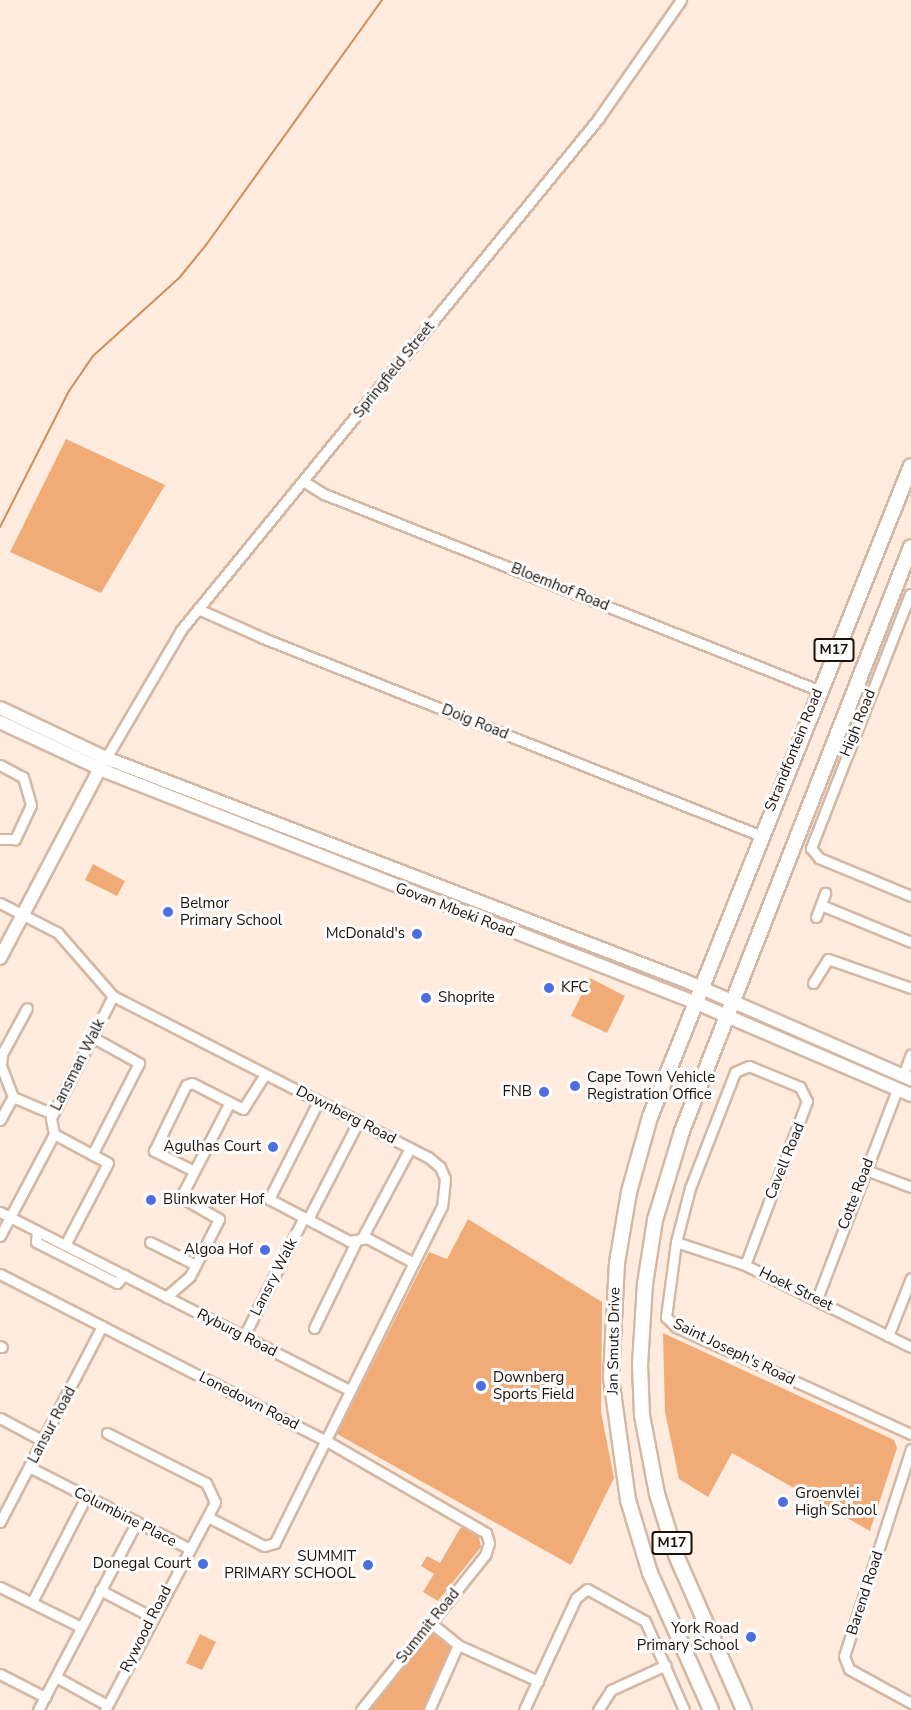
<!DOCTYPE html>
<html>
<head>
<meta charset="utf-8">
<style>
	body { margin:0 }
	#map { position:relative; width:911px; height:1710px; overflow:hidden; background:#ffecdf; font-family:"Nunito Sans",sans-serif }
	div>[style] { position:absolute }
	.green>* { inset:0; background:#f1ab76 }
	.stream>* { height:2px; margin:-1px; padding:0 1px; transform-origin:1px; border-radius:1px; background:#d48d56 }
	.roads { filter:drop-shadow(2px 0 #d5b8a3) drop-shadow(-2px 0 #d5b8a3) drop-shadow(0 2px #d5b8a3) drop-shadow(0 -2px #d5b8a3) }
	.street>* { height:9px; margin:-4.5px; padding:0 4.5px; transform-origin:4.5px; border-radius:4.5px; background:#fff }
	.secondary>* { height:12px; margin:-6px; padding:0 6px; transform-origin:6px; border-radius:6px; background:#fff }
	.primary>* { height:14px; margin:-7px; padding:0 7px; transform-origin:7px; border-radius:7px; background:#fff }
	.dots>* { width:16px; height:16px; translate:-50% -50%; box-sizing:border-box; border:3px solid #fdfdfd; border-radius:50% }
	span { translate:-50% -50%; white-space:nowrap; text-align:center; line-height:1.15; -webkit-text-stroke:6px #fdfdfd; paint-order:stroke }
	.shield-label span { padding:2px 4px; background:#fdfdfd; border:2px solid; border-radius:4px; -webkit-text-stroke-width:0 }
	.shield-label { font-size:14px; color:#1c120a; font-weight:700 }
	.street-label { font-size:15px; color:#1c120a }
	.poi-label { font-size:15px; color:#1c120a }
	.left { translate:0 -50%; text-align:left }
	.right { translate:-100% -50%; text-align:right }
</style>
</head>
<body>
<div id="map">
	<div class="green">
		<i style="clip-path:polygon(66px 439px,165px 485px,101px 593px,10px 552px)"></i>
		<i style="clip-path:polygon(93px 864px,125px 881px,117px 896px,85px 880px)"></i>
		<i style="clip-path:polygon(590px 978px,625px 996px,607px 1033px,571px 1016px)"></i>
		<i style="clip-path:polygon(468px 1219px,602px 1302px,601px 1412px,614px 1478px,571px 1565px,337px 1434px,429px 1252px,447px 1259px)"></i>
		<i style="clip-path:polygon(663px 1333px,894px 1440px,897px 1448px,870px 1531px,732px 1453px,708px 1497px,679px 1479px,665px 1412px)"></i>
		<i style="clip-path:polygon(461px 1527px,479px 1537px,481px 1547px,438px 1601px,423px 1592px,434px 1574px,421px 1566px,427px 1556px,440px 1563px)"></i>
		<i style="clip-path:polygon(435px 1631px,453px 1647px,425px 1710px,366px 1710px,425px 1635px)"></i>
		<i style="clip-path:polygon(200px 1634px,216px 1642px,202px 1670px,186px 1663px)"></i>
	</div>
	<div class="stream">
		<i style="left:0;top:527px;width:153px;rotate:-63.1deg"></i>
		<i style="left:69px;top:391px;width:42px;rotate:-55.6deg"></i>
		<i style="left:93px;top:356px;width:118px;rotate:-42.2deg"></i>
		<i style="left:180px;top:277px;width:41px;rotate:-50.9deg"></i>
		<i style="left:206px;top:245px;width:302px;rotate:-54.3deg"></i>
	</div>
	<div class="roads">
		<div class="street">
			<i style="left:303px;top:481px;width:25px;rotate:32deg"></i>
			<i style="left:324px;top:494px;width:531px;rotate:21.64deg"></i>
			<i style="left:910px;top:594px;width:273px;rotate:111.3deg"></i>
			<i style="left:811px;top:848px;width:13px;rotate:51deg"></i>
			<i style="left:819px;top:858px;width:100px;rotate:22.4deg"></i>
			<i style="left:198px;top:609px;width:71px;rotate:24deg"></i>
			<i style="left:263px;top:638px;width:528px;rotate:21.66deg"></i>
			<i style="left:106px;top:758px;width:148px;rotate:-59.6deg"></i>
			<i style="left:181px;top:630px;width:660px;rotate:-50.78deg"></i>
			<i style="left:598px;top:119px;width:145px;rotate:-55.1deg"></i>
			<i style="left:0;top:765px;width:26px;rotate:28deg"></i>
			<i style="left:23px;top:777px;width:29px;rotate:74deg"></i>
			<i style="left:31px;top:805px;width:38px;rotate:115deg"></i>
			<i style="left:15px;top:839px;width:15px;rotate:180deg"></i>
			<i style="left:0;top:903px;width:65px;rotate:27.3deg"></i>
			<i style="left:58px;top:933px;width:84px;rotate:48.9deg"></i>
			<i style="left:113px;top:996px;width:354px;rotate:27.1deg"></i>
			<i style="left:428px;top:1157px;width:16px;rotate:40deg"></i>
			<i style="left:440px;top:1167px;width:13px;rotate:67deg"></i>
			<i style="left:445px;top:1179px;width:27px;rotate:96deg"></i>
			<i style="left:442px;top:1206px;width:376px;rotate:116.4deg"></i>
			<i style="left:275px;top:1543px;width:11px;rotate:165deg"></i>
			<i style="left:264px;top:1546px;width:63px;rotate:-152.6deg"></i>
			<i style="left:821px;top:905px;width:97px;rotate:22.3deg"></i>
			<i style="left:816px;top:917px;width:26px;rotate:-69deg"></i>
			<i style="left:813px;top:983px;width:28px;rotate:-58deg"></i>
			<i style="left:828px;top:959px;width:88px;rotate:19.3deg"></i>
			<i style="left:92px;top:1037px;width:54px;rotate:29deg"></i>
			<i style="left:139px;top:1063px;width:103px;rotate:117.1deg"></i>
			<i style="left:903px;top:1075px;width:22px;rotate:-69deg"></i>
			<i style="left:13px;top:1097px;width:34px;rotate:-111deg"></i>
			<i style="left:1px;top:1065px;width:11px;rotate:-85deg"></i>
			<i style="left:2px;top:1054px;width:52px;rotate:-61.5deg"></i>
			<i style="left:13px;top:1097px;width:43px;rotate:23deg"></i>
			<i style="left:318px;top:1102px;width:109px;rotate:116.8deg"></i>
			<i style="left:269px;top:1199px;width:90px;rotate:27.7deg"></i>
			<i style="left:349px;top:1241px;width:18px;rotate:-9deg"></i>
			<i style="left:367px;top:1238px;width:53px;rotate:28deg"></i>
			<i style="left:0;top:1120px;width:26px;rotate:-61deg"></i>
			<i style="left:54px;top:1134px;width:16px;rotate:-101deg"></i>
			<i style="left:51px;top:1118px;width:137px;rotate:-63.1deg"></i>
			<i style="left:54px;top:1134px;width:61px;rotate:28.2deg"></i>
			<i style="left:108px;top:1163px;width:93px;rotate:117.7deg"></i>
			<i style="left:866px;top:1170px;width:48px;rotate:20.7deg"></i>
			<i style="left:194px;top:1171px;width:45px;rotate:-153.4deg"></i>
			<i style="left:154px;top:1151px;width:73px;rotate:-64.1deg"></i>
			<i style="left:186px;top:1085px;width:6px;rotate:-18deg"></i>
			<i style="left:192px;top:1083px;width:57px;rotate:27deg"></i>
			<i style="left:243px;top:1109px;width:41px;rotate:-57.8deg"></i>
			<i style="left:0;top:1212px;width:392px;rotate:27deg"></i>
			<i style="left:308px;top:1219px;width:109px;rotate:-62.7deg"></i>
			<i style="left:37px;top:1231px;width:11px;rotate:95deg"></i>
			<i style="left:36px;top:1242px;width:91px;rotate:26.8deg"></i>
			<i style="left:117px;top:1283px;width:11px;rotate:-49deg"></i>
			<i style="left:0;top:1236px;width:115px;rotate:-62.1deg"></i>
			<i style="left:362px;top:1238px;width:102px;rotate:-61.9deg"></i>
			<i style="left:150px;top:1242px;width:51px;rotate:26.6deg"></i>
			<i style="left:676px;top:1242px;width:73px;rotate:18.4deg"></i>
			<i style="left:745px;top:1265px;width:185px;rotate:26.3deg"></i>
			<i style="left:745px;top:1265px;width:175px;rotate:-69.3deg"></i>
			<i style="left:807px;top:1101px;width:16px;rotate:-117deg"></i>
			<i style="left:800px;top:1087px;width:55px;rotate:-157.6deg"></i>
			<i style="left:749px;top:1066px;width:15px;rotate:157deg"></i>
			<i style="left:735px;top:1072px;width:124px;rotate:111.2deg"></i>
			<i style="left:690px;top:1188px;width:56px;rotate:104.5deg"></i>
			<i style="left:676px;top:1242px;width:76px;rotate:97.6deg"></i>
			<i style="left:666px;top:1317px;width:14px;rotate:45deg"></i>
			<i style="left:676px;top:1327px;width:258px;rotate:24.5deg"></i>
			<i style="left:0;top:1274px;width:365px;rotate:27.1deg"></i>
			<i style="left:325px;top:1440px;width:186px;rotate:30deg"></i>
			<i style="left:486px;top:1533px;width:10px;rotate:73deg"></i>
			<i style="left:489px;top:1543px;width:13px;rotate:108deg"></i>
			<i style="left:485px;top:1555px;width:198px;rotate:128.7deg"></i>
			<i style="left:166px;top:1297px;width:32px;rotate:-41deg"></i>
			<i style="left:190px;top:1276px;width:64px;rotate:-63deg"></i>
			<i style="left:219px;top:1219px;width:38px;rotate:-150deg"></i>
			<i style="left:186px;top:1200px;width:8px;rotate:-113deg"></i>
			<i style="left:183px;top:1193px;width:102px;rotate:-62.7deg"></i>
			<i style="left:817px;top:1299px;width:225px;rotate:-69.1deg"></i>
			<i style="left:314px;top:1328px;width:96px;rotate:-64deg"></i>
			<i style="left:244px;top:1336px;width:133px;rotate:-63.2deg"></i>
			<i style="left:888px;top:1336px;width:62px;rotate:-68.4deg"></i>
			<i style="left:0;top:1346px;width:2px;rotate:27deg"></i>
			<i style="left:0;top:1418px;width:49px;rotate:28.1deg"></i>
			<i style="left:911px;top:1449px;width:218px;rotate:107.9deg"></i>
			<i style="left:844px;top:1656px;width:14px;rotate:69deg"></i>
			<i style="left:849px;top:1669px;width:71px;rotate:28.7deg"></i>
			<i style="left:29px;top:1467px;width:178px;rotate:27deg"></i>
			<i style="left:0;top:1522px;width:221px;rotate:-62.5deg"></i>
			<i style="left:0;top:1587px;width:90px;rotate:26.3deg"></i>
			<i style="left:100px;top:1590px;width:59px;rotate:27.4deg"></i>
			<i style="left:32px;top:1602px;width:118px;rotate:-62.8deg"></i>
			<i style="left:431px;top:1623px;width:35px;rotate:39deg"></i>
			<i style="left:458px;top:1645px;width:88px;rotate:24.2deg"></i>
			<i style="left:0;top:1674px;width:51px;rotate:27.1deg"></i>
			<i style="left:56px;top:1677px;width:58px;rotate:28.8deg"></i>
			<i style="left:38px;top:1710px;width:211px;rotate:-62.3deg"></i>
			<i style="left:105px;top:1710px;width:235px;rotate:-62.1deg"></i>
			<i style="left:215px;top:1502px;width:21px;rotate:-115deg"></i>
			<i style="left:206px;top:1483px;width:111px;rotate:-153.2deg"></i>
			<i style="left:429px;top:1710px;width:71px;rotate:-66deg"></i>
			<i style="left:524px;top:1710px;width:123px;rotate:-65.1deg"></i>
			<i style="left:576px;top:1598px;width:14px;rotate:-39deg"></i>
			<i style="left:587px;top:1589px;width:66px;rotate:28.9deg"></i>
			<i style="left:645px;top:1621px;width:97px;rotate:66.3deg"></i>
			<i style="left:598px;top:1710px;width:24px;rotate:-57deg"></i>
			<i style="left:611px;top:1690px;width:60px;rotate:-24.4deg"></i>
		</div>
		<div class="secondary">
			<i style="left:0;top:708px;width:117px;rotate:25.3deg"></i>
			<i style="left:106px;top:758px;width:618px;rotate:21.04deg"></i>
			<i style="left:683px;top:980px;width:249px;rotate:23.5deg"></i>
			<i style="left:0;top:722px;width:118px;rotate:25deg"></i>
			<i style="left:107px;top:772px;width:630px;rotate:21.4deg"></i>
			<i style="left:694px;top:1002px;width:236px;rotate:23.2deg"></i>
			<i style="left:0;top:958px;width:221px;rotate:-62.2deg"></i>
		</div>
		<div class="primary">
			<i style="left:711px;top:1710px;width:150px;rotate:-114deg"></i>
			<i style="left:650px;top:1573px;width:76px;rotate:-106.8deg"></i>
			<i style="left:628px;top:1500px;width:124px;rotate:-97.9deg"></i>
			<i style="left:611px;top:1377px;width:114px;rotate:-87deg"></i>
			<i style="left:617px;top:1263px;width:72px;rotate:-80.4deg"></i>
			<i style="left:629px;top:1192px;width:78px;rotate:-74.4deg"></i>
			<i style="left:650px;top:1117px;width:701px;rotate:-68.15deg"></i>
			<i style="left:744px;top:1710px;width:169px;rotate:-113.7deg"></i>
			<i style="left:676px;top:1555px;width:64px;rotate:-107.3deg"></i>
			<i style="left:657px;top:1494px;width:80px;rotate:-100.8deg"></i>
			<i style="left:642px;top:1415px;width:50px;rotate:-92.3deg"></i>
			<i style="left:640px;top:1365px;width:81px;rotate:-86.5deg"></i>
			<i style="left:645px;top:1284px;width:65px;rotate:-81.1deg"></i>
			<i style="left:655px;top:1220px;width:93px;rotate:-73.1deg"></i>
			<i style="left:682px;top:1131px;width:627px;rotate:-68.59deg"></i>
		</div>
	</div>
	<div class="dots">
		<i style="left:168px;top:912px;background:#4b6ee1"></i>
		<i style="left:417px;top:934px;background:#4b6ee1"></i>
		<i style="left:549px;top:988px;background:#4b6ee1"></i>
		<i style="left:426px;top:998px;background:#4b6ee1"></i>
		<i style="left:575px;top:1086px;background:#4b6ee1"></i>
		<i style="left:544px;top:1092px;background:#4b6ee1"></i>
		<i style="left:273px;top:1147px;background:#4b6ee1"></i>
		<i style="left:151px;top:1200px;background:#4b6ee1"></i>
		<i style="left:265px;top:1250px;background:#4b6ee1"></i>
		<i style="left:481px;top:1386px;background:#4b6ee1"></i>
		<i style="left:783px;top:1502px;background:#4b6ee1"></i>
		<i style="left:203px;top:1564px;background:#4b6ee1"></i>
		<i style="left:368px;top:1565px;background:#4b6ee1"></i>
		<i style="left:751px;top:1637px;background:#4b6ee1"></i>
	</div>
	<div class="shield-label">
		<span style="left:834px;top:650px">M17</span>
		<span style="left:672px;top:1543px">M17</span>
	</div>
	<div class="street-label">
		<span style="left:394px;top:370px;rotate:-51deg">Springfield Street</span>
		<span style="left:560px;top:587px;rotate:22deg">Bloemhof Road</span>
		<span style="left:475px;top:722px;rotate:22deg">Doig Road</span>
		<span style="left:858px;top:723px;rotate:-68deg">High Road</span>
		<span style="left:794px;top:750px;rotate:-68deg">Strandfontein Road</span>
		<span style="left:455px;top:910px;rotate:21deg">Govan Mbeki Road</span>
		<span style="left:78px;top:1065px;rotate:-63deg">Lansman Walk</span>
		<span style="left:346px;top:1115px;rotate:27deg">Downberg Road</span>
		<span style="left:785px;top:1161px;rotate:-68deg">Cavell Road</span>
		<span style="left:856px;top:1194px;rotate:-69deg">Cotte Road</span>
		<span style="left:274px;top:1277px;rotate:-63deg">Lansry Walk</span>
		<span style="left:796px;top:1289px;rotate:26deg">Hoek Street</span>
		<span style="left:237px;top:1333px;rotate:27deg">Ryburg Road</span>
		<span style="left:614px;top:1341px;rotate:-89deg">Jan Smuts Drive</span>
		<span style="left:734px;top:1352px;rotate:26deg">Saint Joseph's Road</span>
		<span style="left:249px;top:1401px;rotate:27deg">Lonedown Road</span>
		<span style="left:52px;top:1425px;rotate:-62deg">Lansur Road</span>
		<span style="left:125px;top:1517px;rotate:27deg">Columbine Place</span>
		<span style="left:865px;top:1593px;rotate:-72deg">Barend Road</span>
		<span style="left:428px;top:1626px;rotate:-51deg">Summit Road</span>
		<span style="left:146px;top:1629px;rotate:-63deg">Rywood Road</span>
	</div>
	<div class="poi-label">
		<span class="left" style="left:180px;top:912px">Belmor<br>Primary School</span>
		<span class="right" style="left:405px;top:934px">McDonald's</span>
		<span class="left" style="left:561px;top:988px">KFC</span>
		<span class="left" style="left:438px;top:998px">Shoprite</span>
		<span class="left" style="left:587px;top:1086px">Cape Town Vehicle<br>Registration Office</span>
		<span class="right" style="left:532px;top:1092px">FNB</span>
		<span class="right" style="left:261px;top:1147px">Agulhas Court</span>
		<span class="left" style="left:163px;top:1200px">Blinkwater Hof</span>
		<span class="right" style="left:253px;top:1250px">Algoa Hof</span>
		<span class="left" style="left:493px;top:1386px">Downberg<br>Sports Field</span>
		<span class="left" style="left:795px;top:1502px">Groenvlei<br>High School</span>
		<span class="right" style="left:356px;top:1565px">SUMMIT<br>PRIMARY SCHOOL</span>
		<span class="right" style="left:191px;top:1564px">Donegal Court</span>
		<span class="right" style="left:739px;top:1637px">York Road<br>Primary School</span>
	</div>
</div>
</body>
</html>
